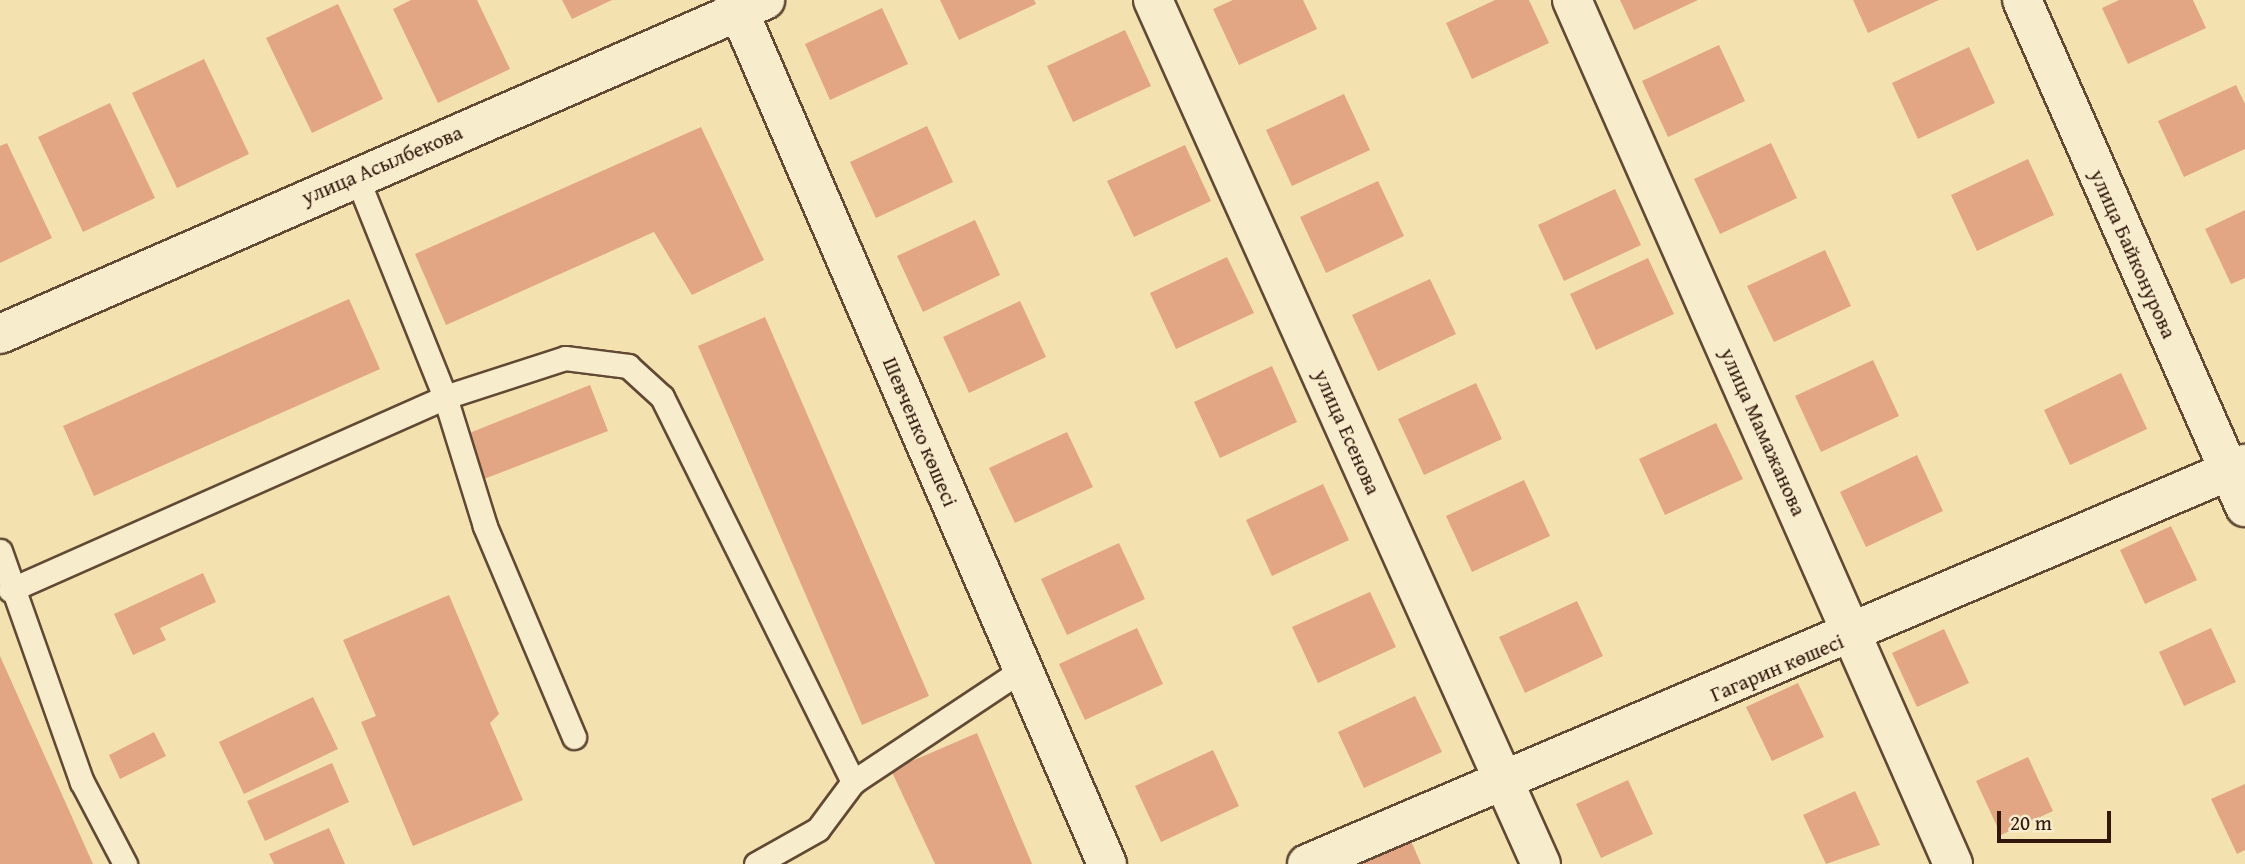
<!DOCTYPE html>
<html>
<head>
<meta charset="utf-8">
<style>
	body { margin:0 }
	#map { position:relative; width:2245px; height:864px; overflow:hidden; background:#f3e1b0; font-family:"Gentium Book Plus",serif }
	div>[style] { position:absolute }
	.building>* { inset:0; background:#e3a685 }
	.roads { filter:drop-shadow(2px 0 #614934) drop-shadow(-2px 0 #614934) drop-shadow(0 2px #614934) drop-shadow(0 -2px #614934) }
	.service>* { height:23px; margin:-11.5px; padding:0 11.5px; transform-origin:11.5px; border-radius:11.5px; background:#f7eccc }
	.minor>* { height:38px; margin:-19px; padding:0 19px; transform-origin:19px; border-radius:19px; background:#f7eccc }
	.tertiary>* { height:38px; margin:-19px; padding:0 19px; transform-origin:19px; border-radius:19px; background:#f7eccc }
	span { translate:-50% -50%; white-space:nowrap; text-align:center; line-height:1.15; -webkit-text-stroke:5px #f7eccc; paint-order:stroke }
	.street-label { font-size:21px; color:#30160b }
	.scale { position:absolute; left:1997px; top:811px; width:114px; height:32px; box-sizing:border-box; border:4px solid #30160b; border-top:0; padding-left:9px; font-size:21px; line-height:24px; white-space:nowrap; color:#30160b; -webkit-text-stroke:5px #f7eccc; paint-order:stroke }
</style>
</head>
<body>
<div id="map">
	<div class="building">
		<i style="clip-path:polygon(411px 0,477px 0,510px 69px,438px 103px,393px 9px)"></i>
		<i style="clip-path:polygon(562px 0,612px 0,572px 19px)"></i>
		<i style="clip-path:polygon(940px 0,1034px 0,1036px 4px,959px 40px)"></i>
		<i style="clip-path:polygon(1233px 0,1303px 0,1317px 29px,1239px 65px,1213px 9px)"></i>
		<i style="clip-path:polygon(1495px 0,1529px 0,1549px 43px,1472px 79px,1446px 23px)"></i>
		<i style="clip-path:polygon(1620px 0,1698px 0,1634px 30px)"></i>
		<i style="clip-path:polygon(1853px 0,1939px 0,1868px 33px)"></i>
		<i style="clip-path:polygon(2119px 0,2193px 0,2206px 28px,2128px 64px,2102px 8px)"></i>
		<i style="clip-path:polygon(338px 4px,383px 99px,312px 133px,266px 38px)"></i>
		<i style="clip-path:polygon(882px 8px,908px 64px,830px 100px,805px 44px)"></i>
		<i style="clip-path:polygon(1125px 30px,1151px 86px,1073px 122px,1047px 66px)"></i>
		<i style="clip-path:polygon(1719px 45px,1745px 101px,1668px 137px,1642px 81px)"></i>
		<i style="clip-path:polygon(1969px 47px,1995px 103px,1918px 139px,1892px 83px)"></i>
		<i style="clip-path:polygon(204px 59px,249px 154px,177px 188px,132px 93px)"></i>
		<i style="clip-path:polygon(2236px 85px,2245px 104px,2245px 149px,2184px 177px,2158px 121px)"></i>
		<i style="clip-path:polygon(1344px 94px,1370px 150px,1292px 186px,1266px 130px)"></i>
		<i style="clip-path:polygon(110px 103px,155px 198px,83px 232px,38px 137px)"></i>
		<i style="clip-path:polygon(927px 126px,953px 182px,876px 218px,850px 162px)"></i>
		<i style="clip-path:polygon(701px 127px,764px 260px,692px 295px,654px 232px,446px 325px,415px 254px)"></i>
		<i style="clip-path:polygon(7px 143px,52px 238px,0 263px,0 146px)"></i>
		<i style="clip-path:polygon(1771px 143px,1797px 198px,1720px 234px,1694px 179px)"></i>
		<i style="clip-path:polygon(1185px 145px,1211px 201px,1134px 237px,1107px 181px)"></i>
		<i style="clip-path:polygon(2028px 159px,2054px 215px,1977px 251px,1951px 195px)"></i>
		<i style="clip-path:polygon(1378px 181px,1404px 236px,1326px 273px,1300px 217px)"></i>
		<i style="clip-path:polygon(1615px 189px,1641px 245px,1564px 281px,1538px 225px)"></i>
		<i style="clip-path:polygon(2245px 210px,2245px 278px,2231px 284px,2205px 229px)"></i>
		<i style="clip-path:polygon(975px 220px,1000px 275px,923px 312px,897px 256px)"></i>
		<i style="clip-path:polygon(1825px 250px,1851px 306px,1774px 342px,1747px 286px)"></i>
		<i style="clip-path:polygon(1227px 257px,1254px 313px,1176px 349px,1150px 293px)"></i>
		<i style="clip-path:polygon(1648px 258px,1674px 314px,1596px 350px,1570px 294px)"></i>
		<i style="clip-path:polygon(1430px 279px,1456px 334px,1378px 371px,1352px 315px)"></i>
		<i style="clip-path:polygon(349px 299px,380px 369px,94px 496px,63px 426px)"></i>
		<i style="clip-path:polygon(1020px 301px,1046px 357px,969px 393px,943px 337px)"></i>
		<i style="clip-path:polygon(765px 317px,929px 696px,862px 725px,698px 346px)"></i>
		<i style="clip-path:polygon(1873px 360px,1899px 416px,1821px 452px,1795px 396px)"></i>
		<i style="clip-path:polygon(1272px 366px,1297px 422px,1220px 458px,1194px 402px)"></i>
		<i style="clip-path:polygon(2121px 373px,2147px 429px,2070px 465px,2044px 410px)"></i>
		<i style="clip-path:polygon(1476px 383px,1502px 439px,1424px 475px,1398px 419px)"></i>
		<i style="clip-path:polygon(590px 385px,608px 431px,484px 479px,467px 434px)"></i>
		<i style="clip-path:polygon(1716px 423px,1743px 479px,1665px 515px,1639px 459px)"></i>
		<i style="clip-path:polygon(1067px 432px,1093px 487px,1015px 523px,989px 468px)"></i>
		<i style="clip-path:polygon(1917px 455px,1943px 511px,1866px 547px,1840px 492px)"></i>
		<i style="clip-path:polygon(1524px 480px,1550px 536px,1472px 572px,1446px 516px)"></i>
		<i style="clip-path:polygon(1323px 484px,1349px 540px,1272px 576px,1246px 520px)"></i>
		<i style="clip-path:polygon(2171px 526px,2197px 580px,2145px 604px,2120px 550px)"></i>
		<i style="clip-path:polygon(1119px 543px,1145px 599px,1067px 635px,1041px 579px)"></i>
		<i style="clip-path:polygon(203px 573px,216px 602px,160px 628px,166px 640px,133px 655px,114px 614px)"></i>
		<i style="clip-path:polygon(1370px 592px,1396px 647px,1318px 683px,1292px 627px)"></i>
		<i style="clip-path:polygon(449px 595px,499px 714px,490px 723px,523px 800px,413px 846px,361px 722px,376px 716px,343px 640px)"></i>
		<i style="clip-path:polygon(1577px 601px,1603px 656px,1525px 693px,1499px 637px)"></i>
		<i style="clip-path:polygon(1137px 628px,1163px 684px,1085px 720px,1059px 664px)"></i>
		<i style="clip-path:polygon(2211px 628px,2236px 682px,2184px 706px,2159px 652px)"></i>
		<i style="clip-path:polygon(1944px 629px,1969px 683px,1917px 707px,1892px 653px)"></i>
		<i style="clip-path:polygon(0 656px,93px 864px,0 864px)"></i>
		<i style="clip-path:polygon(1798px 683px,1824px 737px,1772px 761px,1746px 707px)"></i>
		<i style="clip-path:polygon(1415px 696px,1442px 752px,1364px 788px,1338px 732px)"></i>
		<i style="clip-path:polygon(313px 697px,338px 749px,244px 794px,219px 742px)"></i>
		<i style="clip-path:polygon(154px 732px,166px 756px,120px 779px,109px 755px)"></i>
		<i style="clip-path:polygon(977px 733px,1032px 864px,935px 864px,891px 770px)"></i>
		<i style="clip-path:polygon(1213px 750px,1239px 806px,1161px 842px,1135px 786px)"></i>
		<i style="clip-path:polygon(2028px 757px,2053px 811px,2001px 835px,1976px 781px)"></i>
		<i style="clip-path:polygon(332px 763px,349px 802px,265px 841px,247px 801px)"></i>
		<i style="clip-path:polygon(1628px 780px,1653px 834px,1601px 858px,1576px 804px)"></i>
		<i style="clip-path:polygon(2245px 784px,2245px 850px,2237px 854px,2211px 799px)"></i>
		<i style="clip-path:polygon(1855px 791px,1880px 845px,1826px 864px,1803px 815px)"></i>
		<i style="clip-path:polygon(329px 828px,345px 864px,274px 864px,269px 854px)"></i>
		<i style="clip-path:polygon(1411px 841px,1421px 864px,1358px 864px)"></i>
	</div>
	<div class="roads">
		<div class="service">
			<i style="left:0;top:551px;width:245px;rotate:70.5deg"></i>
			<i style="left:82px;top:782px;width:93px;rotate:62.3deg"></i>
			<i style="left:10px;top:590px;width:476px;rotate:-23.9deg"></i>
			<i style="left:445px;top:397px;width:238px;rotate:-111.9deg"></i>
			<i style="left:574px;top:737px;width:229px;rotate:-112.9deg"></i>
			<i style="left:485px;top:526px;width:135px;rotate:-107.2deg"></i>
			<i style="left:445px;top:397px;width:126px;rotate:-18deg"></i>
			<i style="left:565px;top:358px;width:64px;rotate:7.2deg"></i>
			<i style="left:628px;top:366px;width:46px;rotate:42.4deg"></i>
			<i style="left:662px;top:397px;width:430px;rotate:63.6deg"></i>
			<i style="left:756px;top:864px;width:71px;rotate:-29.4deg"></i>
			<i style="left:818px;top:829px;width:59px;rotate:-53.3deg"></i>
			<i style="left:853px;top:782px;width:204px;rotate:-33.6deg"></i>
		</div>
		<div class="minor">
			<i style="left:1153px;top:0;width:947px;rotate:65.82deg"></i>
			<i style="left:1572px;top:0;width:944px;rotate:66.2deg"></i>
			<i style="left:2022px;top:0;width:554px;rotate:66.26deg"></i>
			<i style="left:0;top:334px;width:835px;rotate:-23.59deg"></i>
		</div>
		<div class="tertiary">
			<i style="left:734px;top:0;width:941px;rotate:66.65deg"></i>
			<i style="left:1307px;top:864px;width:1020px;rotate:-23.1deg"></i>
		</div>
	</div>
	<div class="street-label">
		<span style="left:382px;top:165px;rotate:-23deg">улица Асылбекова</span>
		<span style="left:2133px;top:254px;rotate:66deg">улица Байконурова</span>
		<span style="left:920px;top:432px;rotate:67deg">Шевченко көшесі</span>
		<span style="left:1347px;top:432px;rotate:66deg">улица Есенова</span>
		<span style="left:1763px;top:432px;rotate:66deg">улица Мамажанова</span>
		<span style="left:1777px;top:668px;rotate:-23deg">Гагарин көшесі</span>
	</div>
	<div class="scale">20 m</div>
</div>
</body>
</html>
